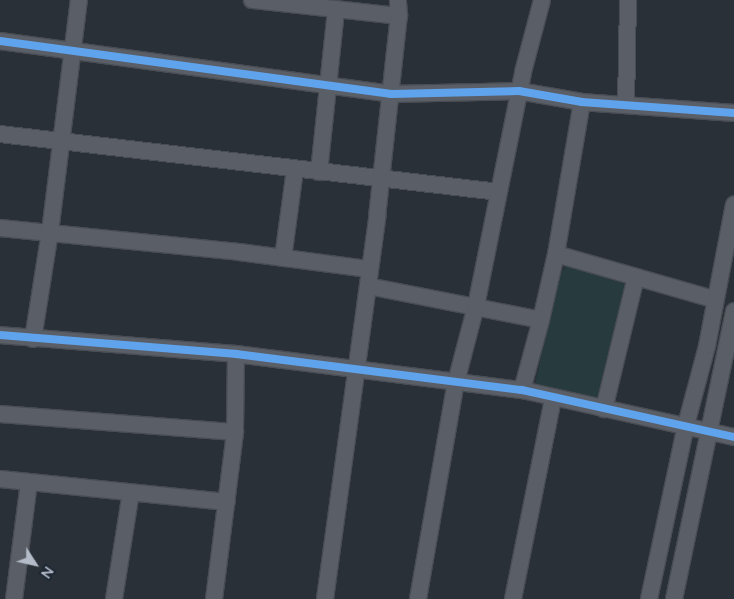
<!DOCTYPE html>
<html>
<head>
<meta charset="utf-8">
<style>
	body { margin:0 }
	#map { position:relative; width:734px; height:599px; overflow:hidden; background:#2a3038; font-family:Lato,sans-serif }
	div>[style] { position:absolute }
	.green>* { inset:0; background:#273a3e }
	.roads { filter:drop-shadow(1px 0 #484c53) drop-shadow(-1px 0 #484c53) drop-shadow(0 1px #484c53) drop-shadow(0 -1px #484c53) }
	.minor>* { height:16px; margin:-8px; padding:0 8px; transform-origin:8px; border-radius:8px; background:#5a5e66 }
	.cycleway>* { height:8px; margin:-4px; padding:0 4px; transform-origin:4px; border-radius:4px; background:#60a3ed }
	span { translate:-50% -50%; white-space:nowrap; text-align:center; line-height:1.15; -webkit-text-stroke:4.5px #1d2633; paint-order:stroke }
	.north { position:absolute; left:10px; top:539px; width:50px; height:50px; -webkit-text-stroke:4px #1d2633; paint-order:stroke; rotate:125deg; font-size:14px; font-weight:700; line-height:20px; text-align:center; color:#b4bcc9 }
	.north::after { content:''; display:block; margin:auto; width:18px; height:22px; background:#b4bcc9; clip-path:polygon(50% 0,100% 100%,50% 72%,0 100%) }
</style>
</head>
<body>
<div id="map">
	<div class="green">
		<i style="clip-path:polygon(569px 265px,628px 285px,600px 406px,533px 394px,559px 273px)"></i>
	</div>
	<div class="roads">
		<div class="minor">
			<i style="left:252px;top:0;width:148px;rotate:6.2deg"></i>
			<i style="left:0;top:41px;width:395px;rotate:7.7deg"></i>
			<i style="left:391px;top:94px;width:128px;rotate:-1.3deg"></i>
			<i style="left:519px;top:91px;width:64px;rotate:9.9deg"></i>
			<i style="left:582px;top:102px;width:152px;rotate:4.1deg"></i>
			<i style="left:626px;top:105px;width:105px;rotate:-88.9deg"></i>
			<i style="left:0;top:134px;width:502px;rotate:6.63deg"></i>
			<i style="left:319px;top:172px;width:164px;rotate:-84deg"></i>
			<i style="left:0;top:228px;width:240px;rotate:5.7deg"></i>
			<i style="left:239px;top:252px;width:131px;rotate:7.5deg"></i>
			<i style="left:556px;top:254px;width:166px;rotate:16deg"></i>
			<i style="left:283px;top:258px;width:90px;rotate:-82.3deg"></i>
			<i style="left:368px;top:286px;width:176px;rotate:11.1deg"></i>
			<i style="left:0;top:335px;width:237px;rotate:4.6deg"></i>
			<i style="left:236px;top:354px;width:288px;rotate:7.2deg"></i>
			<i style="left:522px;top:390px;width:217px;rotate:12.5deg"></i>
			<i style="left:33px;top:339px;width:108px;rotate:-81deg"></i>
			<i style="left:50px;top:232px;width:234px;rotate:-82.9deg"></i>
			<i style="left:522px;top:390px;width:73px;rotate:-74.8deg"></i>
			<i style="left:541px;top:320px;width:68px;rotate:-77.2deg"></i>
			<i style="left:556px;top:254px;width:154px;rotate:-80.3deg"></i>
			<i style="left:604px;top:409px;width:136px;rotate:-76.4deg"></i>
			<i style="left:0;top:414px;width:236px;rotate:4.4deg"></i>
			<i style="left:0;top:479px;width:228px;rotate:5.8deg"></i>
			<i style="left:14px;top:599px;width:118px;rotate:-82.7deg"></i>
			<i style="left:114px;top:599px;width:108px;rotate:-81deg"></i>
			<i style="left:214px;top:599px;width:168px;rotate:-82.8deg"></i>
			<i style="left:235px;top:432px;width:78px;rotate:-89.3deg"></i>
			<i style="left:325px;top:599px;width:386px;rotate:-82.2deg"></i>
			<i style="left:377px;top:217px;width:202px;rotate:-83.8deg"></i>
			<i style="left:399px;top:16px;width:16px;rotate:-94deg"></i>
			<i style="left:418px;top:599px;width:220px;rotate:-80.1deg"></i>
			<i style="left:456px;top:382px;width:79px;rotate:-75.3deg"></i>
			<i style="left:476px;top:306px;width:239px;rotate:-78.6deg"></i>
			<i style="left:523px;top:72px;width:74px;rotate:-75.2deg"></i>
			<i style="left:513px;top:599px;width:205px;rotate:-78.7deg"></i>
			<i style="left:649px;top:599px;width:178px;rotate:-78deg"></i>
			<i style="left:686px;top:425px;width:82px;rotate:-75.1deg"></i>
			<i style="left:707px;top:346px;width:144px;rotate:-79.2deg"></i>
			<i style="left:674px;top:599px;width:294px;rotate:-78.2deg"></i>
		</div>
	</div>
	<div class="cycleway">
		<i style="left:0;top:41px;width:395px;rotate:7.7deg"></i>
		<i style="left:391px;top:94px;width:128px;rotate:-1.3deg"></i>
		<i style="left:519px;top:91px;width:64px;rotate:9.9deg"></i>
		<i style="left:582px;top:102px;width:152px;rotate:4.1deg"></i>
		<i style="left:0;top:335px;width:237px;rotate:4.6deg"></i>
		<i style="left:236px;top:354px;width:288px;rotate:7.2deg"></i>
		<i style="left:522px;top:390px;width:217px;rotate:12.5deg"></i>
	</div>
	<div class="north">N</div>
</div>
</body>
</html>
